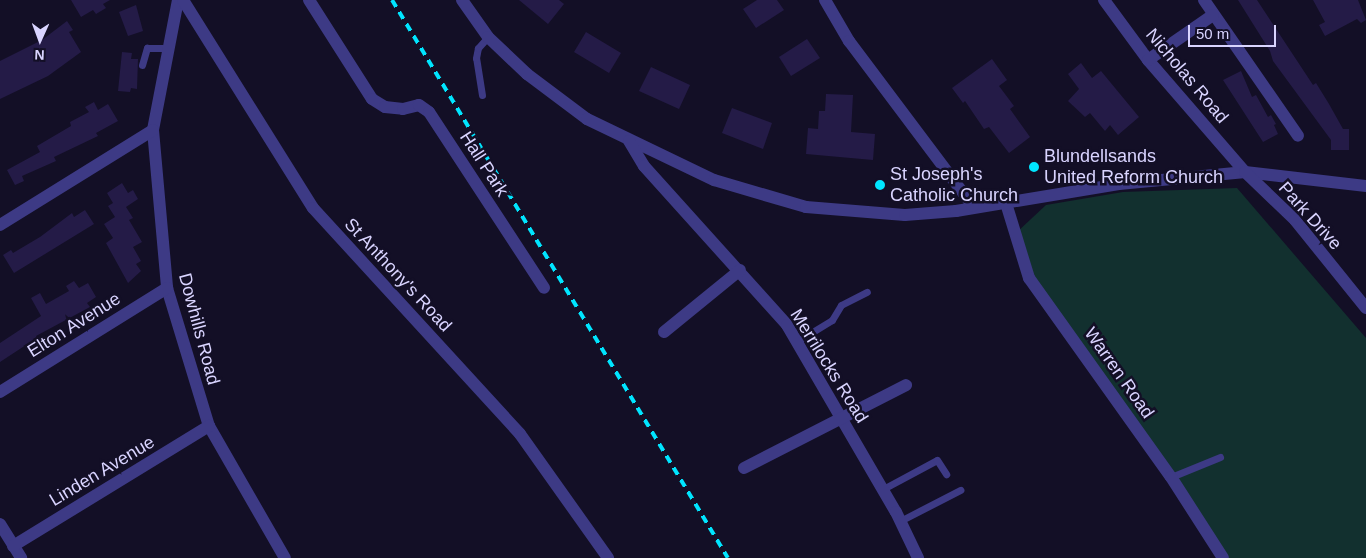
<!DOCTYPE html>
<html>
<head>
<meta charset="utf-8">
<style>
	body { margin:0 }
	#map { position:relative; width:1366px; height:558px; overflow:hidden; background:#130f26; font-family:Helvetica,sans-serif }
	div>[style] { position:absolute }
	.green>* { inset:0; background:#12302f }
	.building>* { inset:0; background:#241b47 }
	.service>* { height:7px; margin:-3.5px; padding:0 3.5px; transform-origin:3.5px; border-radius:3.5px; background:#3d3a85 }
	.minor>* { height:12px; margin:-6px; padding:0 6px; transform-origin:6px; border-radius:6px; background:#3d3a85 }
	.rail>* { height:4px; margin-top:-2px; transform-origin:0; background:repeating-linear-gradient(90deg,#00e5ff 0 8px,transparent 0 14px) }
	.dots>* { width:14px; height:14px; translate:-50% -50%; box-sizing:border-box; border:2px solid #130f26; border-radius:50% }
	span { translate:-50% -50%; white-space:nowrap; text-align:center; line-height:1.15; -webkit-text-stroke:5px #130f26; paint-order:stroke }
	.street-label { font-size:18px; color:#d9d4ff }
	.poi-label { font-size:18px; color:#d9d4ff }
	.left { translate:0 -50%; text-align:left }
	.north { position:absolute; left:15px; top:15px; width:50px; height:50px; -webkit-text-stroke:4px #130f26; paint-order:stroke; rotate:182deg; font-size:14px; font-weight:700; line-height:20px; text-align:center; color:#d9d4ff }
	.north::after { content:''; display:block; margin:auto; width:18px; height:22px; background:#d9d4ff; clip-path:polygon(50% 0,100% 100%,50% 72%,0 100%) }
	.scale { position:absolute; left:1188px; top:25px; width:88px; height:22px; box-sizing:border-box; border:2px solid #d9d4ff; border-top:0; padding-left:6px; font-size:15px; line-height:18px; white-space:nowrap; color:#d9d4ff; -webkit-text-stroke:4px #130f26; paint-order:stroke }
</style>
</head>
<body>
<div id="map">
	<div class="green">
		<i style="clip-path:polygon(1237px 188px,1366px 338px,1366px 558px,1220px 558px,1029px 278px,1016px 233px,1046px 205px,1123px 192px)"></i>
	</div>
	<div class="building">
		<i style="clip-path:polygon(71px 0,110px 0,103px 4px,106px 8px,96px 14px,93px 10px,81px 17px)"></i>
		<i style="clip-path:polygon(519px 0,559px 0,564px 4px,548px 24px)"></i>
		<i style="clip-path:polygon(757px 0,777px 0,784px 10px,756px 28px,743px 9px)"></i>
		<i style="clip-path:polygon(1238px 0,1257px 0,1313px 85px,1316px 83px,1329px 104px,1343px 129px,1349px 129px,1349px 150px,1331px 150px,1331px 140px,1273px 61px,1270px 51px)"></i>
		<i style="clip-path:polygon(1313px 0,1358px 0,1366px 20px,1361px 23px,1357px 19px,1325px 36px,1319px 25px,1325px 22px)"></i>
		<i style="clip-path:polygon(136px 5px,143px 31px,128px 36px,119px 12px)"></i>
		<i style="clip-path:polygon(67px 21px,73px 30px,69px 32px,81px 52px,48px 76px,0 99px,0 61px,42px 40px)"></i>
		<i style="clip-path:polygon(586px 32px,621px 53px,609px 73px,574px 52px)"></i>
		<i style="clip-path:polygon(807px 39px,820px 58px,791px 76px,779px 57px)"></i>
		<i style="clip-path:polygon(122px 52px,132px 53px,131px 59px,138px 59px,137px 89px,131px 88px,130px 92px,118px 91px)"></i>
		<i style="clip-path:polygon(992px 59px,1007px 80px,999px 86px,1014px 106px,1010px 109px,1030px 137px,1009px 153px,989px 127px,984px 129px,965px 101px,963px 103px,952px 88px)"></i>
		<i style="clip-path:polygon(1081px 63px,1092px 78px,1101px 71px,1139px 117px,1118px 135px,1110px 125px,1105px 131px,1090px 113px,1085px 117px,1068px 101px,1079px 89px,1068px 74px)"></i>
		<i style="clip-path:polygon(651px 67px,690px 85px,679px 109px,639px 91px)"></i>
		<i style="clip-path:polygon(1241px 71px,1252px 97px,1256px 95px,1268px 117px,1271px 115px,1276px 124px,1274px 125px,1278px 134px,1263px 142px,1223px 80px)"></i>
		<i style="clip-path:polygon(826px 94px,853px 95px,851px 132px,875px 134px,873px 160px,806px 154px,808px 128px,818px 129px,819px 111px,825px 111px)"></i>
		<i style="clip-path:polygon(94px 102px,98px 110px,108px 104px,118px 121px,96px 133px,98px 136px,54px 157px,56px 161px,22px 176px,24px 181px,15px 185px,7px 170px,40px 152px,37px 146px,71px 126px,70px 122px,89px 112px,85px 107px)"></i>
		<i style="clip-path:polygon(732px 108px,772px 123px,763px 149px,722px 133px)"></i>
		<i style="clip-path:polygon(122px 183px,128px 193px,133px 190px,138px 199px,126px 207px,133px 218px,129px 220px,142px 242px,133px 247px,141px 261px,136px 264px,141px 271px,128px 283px,106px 243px,113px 238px,104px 224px,115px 217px,108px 206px,113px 203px,107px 193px)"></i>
		<i style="clip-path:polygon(85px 210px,94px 224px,14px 273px,3px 255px,11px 250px,13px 253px,40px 237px,72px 213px,74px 217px)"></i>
		<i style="clip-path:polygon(74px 281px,79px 288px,88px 283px,96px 297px,87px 303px,90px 307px,36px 336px,40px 343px,32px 348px,29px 343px,0 362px,0 343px,41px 316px,31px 298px,40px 293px,46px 304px,69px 291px,66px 286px)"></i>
	</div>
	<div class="service">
		<i style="left:142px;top:65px;width:18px;rotate:-74deg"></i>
		<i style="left:147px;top:48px;width:22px"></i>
		<i style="left:482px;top:95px;width:37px;rotate:-99deg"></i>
		<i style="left:476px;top:58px;width:10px;rotate:-79deg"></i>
		<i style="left:478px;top:48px;width:15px;rotate:-48deg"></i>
		<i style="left:796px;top:342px;width:42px;rotate:-31.4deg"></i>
		<i style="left:832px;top:320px;width:17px;rotate:-59deg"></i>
		<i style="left:841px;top:305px;width:29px;rotate:-27deg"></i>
		<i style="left:1171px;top:477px;width:53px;rotate:-22.2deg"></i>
		<i style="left:883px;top:489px;width:61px;rotate:-28.2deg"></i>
		<i style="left:937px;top:460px;width:17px;rotate:57deg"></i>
		<i style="left:900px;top:521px;width:68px;rotate:-27.3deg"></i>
	</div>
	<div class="minor">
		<i style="left:178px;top:0;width:132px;rotate:100.9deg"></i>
		<i style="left:153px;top:130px;width:159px;rotate:84.9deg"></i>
		<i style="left:167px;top:288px;width:144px;rotate:73.1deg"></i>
		<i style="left:209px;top:426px;width:152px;rotate:60.1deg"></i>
		<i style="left:183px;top:0;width:245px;rotate:58deg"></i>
		<i style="left:313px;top:208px;width:306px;rotate:47.5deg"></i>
		<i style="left:520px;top:434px;width:152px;rotate:54.6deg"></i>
		<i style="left:309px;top:0;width:117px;rotate:57.5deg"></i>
		<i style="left:372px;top:99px;width:15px;rotate:32deg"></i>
		<i style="left:385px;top:107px;width:18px;rotate:6deg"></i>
		<i style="left:403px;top:109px;width:16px;rotate:-14deg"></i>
		<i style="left:419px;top:105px;width:12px;rotate:35deg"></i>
		<i style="left:429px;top:112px;width:210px;rotate:56.8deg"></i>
		<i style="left:462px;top:0;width:45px;rotate:54.9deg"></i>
		<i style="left:488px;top:37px;width:54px;rotate:43.5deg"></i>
		<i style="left:527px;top:74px;width:75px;rotate:36.9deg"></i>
		<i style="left:587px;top:119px;width:141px;rotate:25.7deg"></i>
		<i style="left:714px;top:180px;width:96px;rotate:16.4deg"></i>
		<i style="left:806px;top:207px;width:99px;rotate:4.6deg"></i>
		<i style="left:905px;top:215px;width:51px;rotate:-4.5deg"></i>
		<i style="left:956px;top:211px;width:165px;rotate:-9.4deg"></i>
		<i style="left:1119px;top:184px;width:127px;rotate:-5.4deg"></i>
		<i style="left:1245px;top:172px;width:122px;rotate:6.6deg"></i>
		<i style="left:825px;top:0;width:48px;rotate:59.7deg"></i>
		<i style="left:849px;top:41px;width:206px;rotate:53.1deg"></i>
		<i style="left:1104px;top:0;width:74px;rotate:53.7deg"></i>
		<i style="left:1148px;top:60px;width:148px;rotate:49.1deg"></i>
		<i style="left:1245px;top:172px;width:69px;rotate:43.8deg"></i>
		<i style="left:1295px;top:220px;width:113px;rotate:51.1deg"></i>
		<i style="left:1204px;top:0;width:165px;rotate:55.3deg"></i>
		<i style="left:1148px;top:60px;width:79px;rotate:-34.7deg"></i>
		<i style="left:629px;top:141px;width:29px;rotate:59deg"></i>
		<i style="left:644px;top:166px;width:214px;rotate:48deg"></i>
		<i style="left:787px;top:325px;width:216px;rotate:59.8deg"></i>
		<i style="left:896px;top:512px;width:51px;rotate:64.4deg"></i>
		<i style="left:1005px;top:200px;width:82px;rotate:72.9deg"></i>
		<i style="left:1029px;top:278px;width:244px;rotate:54.5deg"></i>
		<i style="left:1171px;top:477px;width:96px;rotate:57.3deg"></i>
		<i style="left:0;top:225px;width:180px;rotate:-31.8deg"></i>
		<i style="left:664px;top:332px;width:98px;rotate:-39.2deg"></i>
		<i style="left:0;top:392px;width:197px;rotate:-31.9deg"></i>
		<i style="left:744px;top:468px;width:182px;rotate:-27.1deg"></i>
		<i style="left:0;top:524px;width:40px;rotate:58deg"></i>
		<i style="left:13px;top:546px;width:230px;rotate:-31.5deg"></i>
	</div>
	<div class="rail">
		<i style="left:392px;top:0;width:651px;rotate:58.95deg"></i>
	</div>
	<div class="dots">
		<i style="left:1034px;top:167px;background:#00e5ff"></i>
		<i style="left:880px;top:185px;background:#00e5ff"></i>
	</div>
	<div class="street-label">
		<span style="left:1187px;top:76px;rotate:50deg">Nicholas Road</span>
		<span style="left:484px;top:164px;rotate:57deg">Hall Park</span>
		<span style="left:1310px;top:216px;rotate:48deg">Park Drive</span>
		<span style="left:398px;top:275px;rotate:47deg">St Anthony's Road</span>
		<span style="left:74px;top:325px;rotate:-32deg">Elton Avenue</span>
		<span style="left:199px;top:329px;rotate:75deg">Dowhills Road</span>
		<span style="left:829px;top:366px;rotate:58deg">Merrilocks Road</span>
		<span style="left:1119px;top:373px;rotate:55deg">Warren Road</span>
		<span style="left:102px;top:471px;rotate:-31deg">Linden Avenue</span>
	</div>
	<div class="poi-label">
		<span class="left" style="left:1044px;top:167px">Blundellsands<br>United Reform Church</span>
		<span class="left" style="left:890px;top:185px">St Joseph's<br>Catholic Church</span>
	</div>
	<div class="north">N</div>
	<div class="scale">50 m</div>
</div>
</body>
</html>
